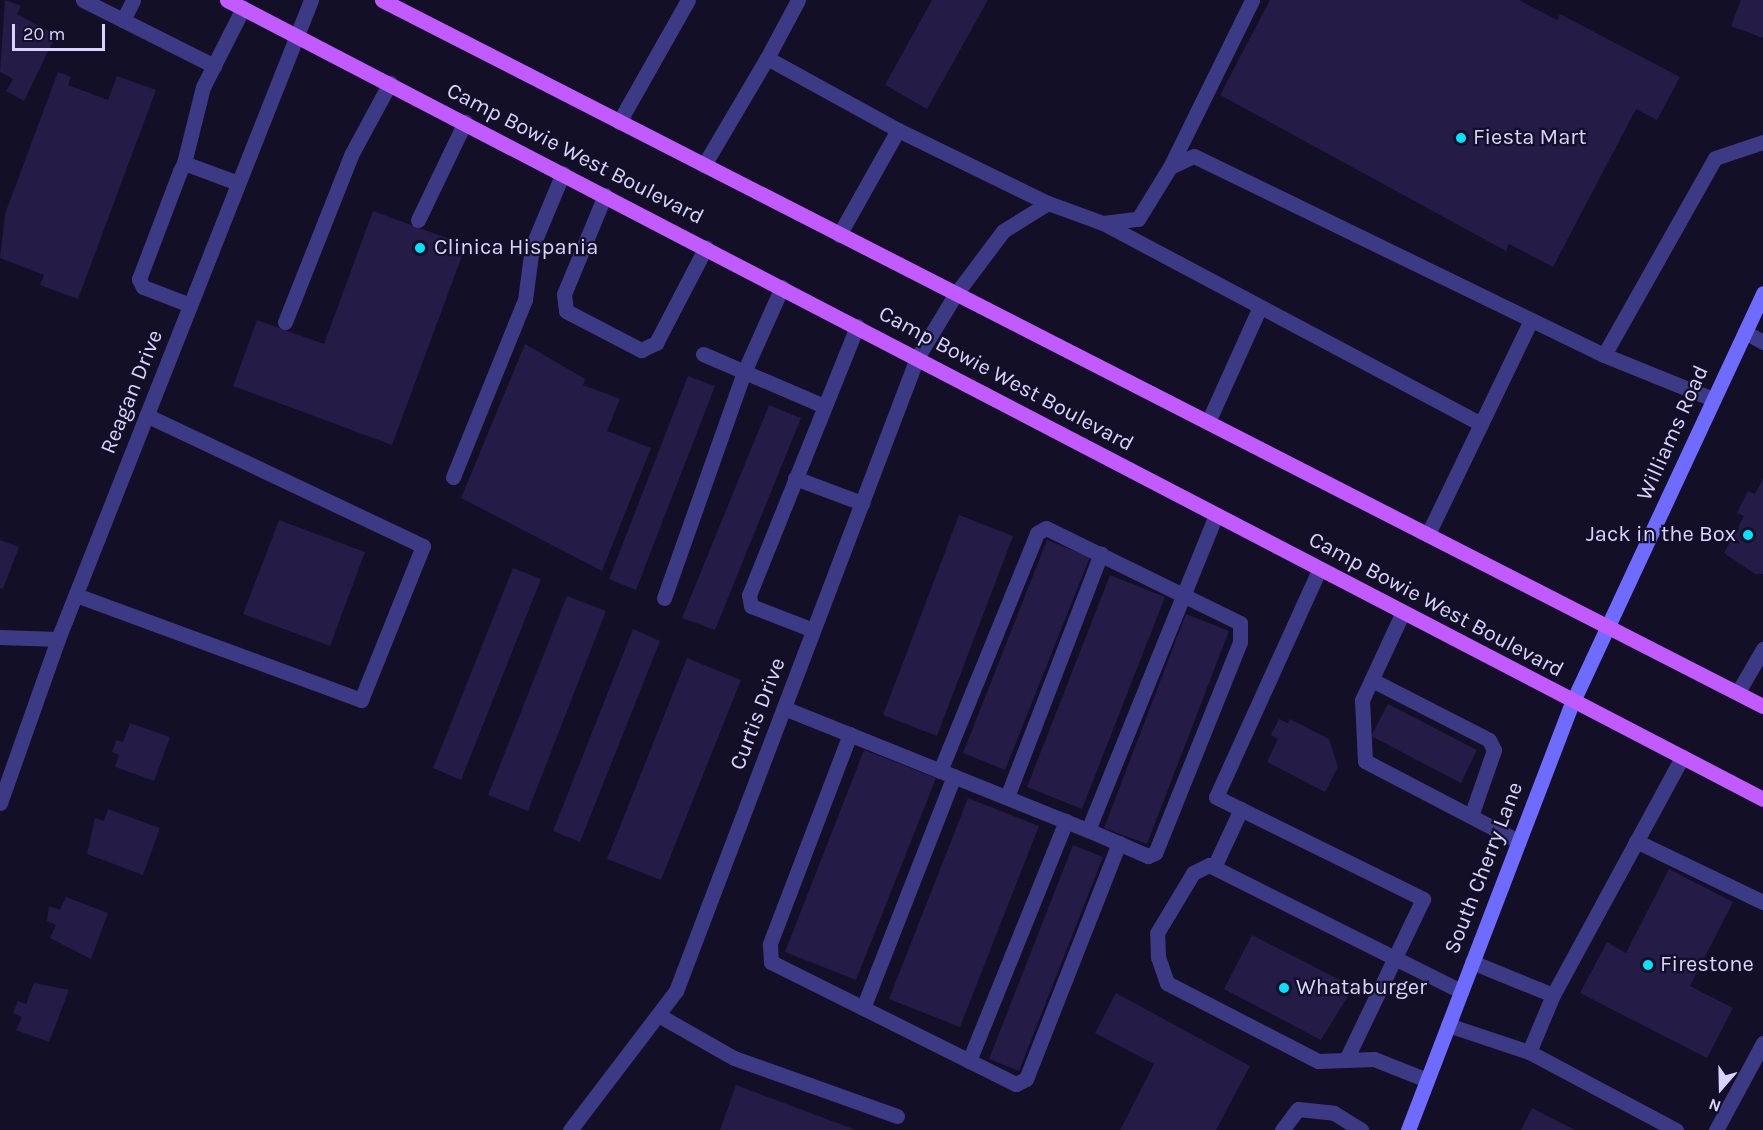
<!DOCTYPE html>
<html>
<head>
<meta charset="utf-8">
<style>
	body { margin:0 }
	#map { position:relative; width:1763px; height:1130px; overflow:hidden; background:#130f26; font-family:Karla,sans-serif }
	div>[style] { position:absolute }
	.building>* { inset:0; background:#241b47 }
	.lane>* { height:15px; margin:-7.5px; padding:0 7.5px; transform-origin:7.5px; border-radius:7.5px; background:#3d3a85 }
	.street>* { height:15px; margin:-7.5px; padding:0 7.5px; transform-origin:7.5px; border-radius:7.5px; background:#3d3a85 }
	.secondary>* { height:15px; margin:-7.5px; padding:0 7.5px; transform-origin:7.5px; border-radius:7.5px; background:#6f6bff }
	.primary>* { height:15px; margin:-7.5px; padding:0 7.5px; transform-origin:7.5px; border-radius:7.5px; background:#c25bff }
	.dots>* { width:16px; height:16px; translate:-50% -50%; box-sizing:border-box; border:3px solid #130f26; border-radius:50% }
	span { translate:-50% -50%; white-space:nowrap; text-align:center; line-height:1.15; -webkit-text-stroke:4.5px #130f26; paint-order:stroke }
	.poi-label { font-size:22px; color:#d9d4ff }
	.left { translate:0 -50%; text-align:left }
	.right { translate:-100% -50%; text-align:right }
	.street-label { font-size:22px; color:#d9d4ff }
	.north { position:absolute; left:1691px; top:1058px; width:60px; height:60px; -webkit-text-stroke:4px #130f26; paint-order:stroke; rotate:200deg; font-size:16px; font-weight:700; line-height:24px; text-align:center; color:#d9d4ff }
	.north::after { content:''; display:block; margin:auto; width:21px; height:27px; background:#d9d4ff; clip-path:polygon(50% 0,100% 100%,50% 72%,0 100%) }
	.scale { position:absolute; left:12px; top:24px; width:93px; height:27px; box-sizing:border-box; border:3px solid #d9d4ff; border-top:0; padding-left:8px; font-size:18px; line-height:21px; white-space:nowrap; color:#d9d4ff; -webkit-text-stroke:4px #130f26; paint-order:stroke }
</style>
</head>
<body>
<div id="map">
	<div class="building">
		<i style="clip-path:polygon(5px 0,21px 6px,17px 14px,56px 35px,24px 101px,6px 91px,13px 79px,0 72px)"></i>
		<i style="clip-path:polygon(932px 0,988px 0,927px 109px,885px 85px)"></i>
		<i style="clip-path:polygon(1270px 0,1519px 0,1557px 20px,1560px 14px,1680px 77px,1657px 120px,1636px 109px,1553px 267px,1509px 244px,1506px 251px,1220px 95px)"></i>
		<i style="clip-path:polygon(1741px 0,1763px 0,1763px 38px,1731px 26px)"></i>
		<i style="clip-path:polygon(58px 72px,71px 77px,68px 85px,108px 100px,117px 76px,156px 90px,78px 299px,40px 285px,44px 275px,0 258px,5px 214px)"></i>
		<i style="clip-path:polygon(373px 211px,466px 245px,392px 445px,233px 386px,257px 320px,324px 344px)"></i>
		<i style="clip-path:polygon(525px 344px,585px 379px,583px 385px,620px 399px,607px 431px,651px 448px,602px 571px,461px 498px)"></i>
		<i style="clip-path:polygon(688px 376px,715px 386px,636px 590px,609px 579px)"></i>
		<i style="clip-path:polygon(769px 405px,801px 418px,715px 630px,682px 618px)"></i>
		<i style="clip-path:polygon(1763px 479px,1763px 574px,1755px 574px,1724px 553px,1744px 516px,1737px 513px,1748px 491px,1755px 494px)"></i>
		<i style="clip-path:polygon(959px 515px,1013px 536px,937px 736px,883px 715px)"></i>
		<i style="clip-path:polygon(279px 520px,365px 552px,330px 646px,243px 614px)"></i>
		<i style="clip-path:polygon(0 540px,19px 547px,3px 589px,0 588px)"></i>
		<i style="clip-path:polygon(1047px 540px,1090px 557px,1005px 770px,963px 753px)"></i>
		<i style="clip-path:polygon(513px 568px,541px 579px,461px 780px,433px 768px)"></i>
		<i style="clip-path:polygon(1110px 575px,1165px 597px,1082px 809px,1027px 787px)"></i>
		<i style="clip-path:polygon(567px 596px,606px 611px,528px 811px,488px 795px)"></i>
		<i style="clip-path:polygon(1186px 614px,1229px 631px,1147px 844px,1104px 828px)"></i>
		<i style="clip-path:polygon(633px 629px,660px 641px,580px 842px,553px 831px)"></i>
		<i style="clip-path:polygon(687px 658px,741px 680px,661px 880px,607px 859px)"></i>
		<i style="clip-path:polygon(1388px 704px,1477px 750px,1461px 783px,1371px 736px)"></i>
		<i style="clip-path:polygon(1279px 719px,1288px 723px,1290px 719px,1329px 739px,1338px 767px,1325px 792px,1267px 762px,1278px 739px,1271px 735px)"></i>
		<i style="clip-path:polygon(130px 723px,170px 737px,154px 781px,115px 767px,119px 755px,112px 752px,116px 740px,123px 742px)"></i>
		<i style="clip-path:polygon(864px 750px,936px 778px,856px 980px,785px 952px)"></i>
		<i style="clip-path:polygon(968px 798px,1039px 826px,960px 1027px,889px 999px)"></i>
		<i style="clip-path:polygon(108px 809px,160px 828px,143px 875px,87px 854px,95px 818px,104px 821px)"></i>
		<i style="clip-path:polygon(1073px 845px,1103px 857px,1019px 1071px,989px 1059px)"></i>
		<i style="clip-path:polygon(1669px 869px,1733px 902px,1690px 986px,1733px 1008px,1707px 1058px,1580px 993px,1607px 942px,1626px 953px)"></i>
		<i style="clip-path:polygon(66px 897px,108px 913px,91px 959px,50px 938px,56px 925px,47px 921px,49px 906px,60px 910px)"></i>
		<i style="clip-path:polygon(1252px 935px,1346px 983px,1341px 993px,1348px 996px,1321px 1040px,1224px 989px)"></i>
		<i style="clip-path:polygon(34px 983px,69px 990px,49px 1042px,16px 1030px,22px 1017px,13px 1013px,18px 1001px,26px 1004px)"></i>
		<i style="clip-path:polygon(1116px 993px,1250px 1066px,1216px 1130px,1120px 1130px,1154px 1064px,1095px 1033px)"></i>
		<i style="clip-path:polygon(736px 1085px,856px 1130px,720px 1130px)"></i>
		<i style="clip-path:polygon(1532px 1108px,1575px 1130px,1521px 1130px)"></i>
	</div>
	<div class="lane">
		<i style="left:83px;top:0;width:147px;rotate:26.7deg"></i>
		<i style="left:798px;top:0;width:66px;rotate:118.1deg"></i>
		<i style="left:767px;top:58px;width:149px;rotate:28.8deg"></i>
		<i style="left:123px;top:20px;width:22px;rotate:-63deg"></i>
		<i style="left:619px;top:122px;width:140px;rotate:-60.5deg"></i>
		<i style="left:184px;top:163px;width:78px;rotate:-76deg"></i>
		<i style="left:203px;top:87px;width:89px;rotate:-63.1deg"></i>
		<i style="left:704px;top:165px;width:124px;rotate:-59.5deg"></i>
		<i style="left:1170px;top:167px;width:186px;rotate:-63.8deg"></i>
		<i style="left:605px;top:195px;width:107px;rotate:112.5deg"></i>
		<i style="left:564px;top:294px;width:17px;rotate:83deg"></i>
		<i style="left:566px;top:311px;width:85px;rotate:27.5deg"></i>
		<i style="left:641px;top:350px;width:17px;rotate:-25deg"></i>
		<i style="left:656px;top:343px;width:108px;rotate:-62.5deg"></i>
		<i style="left:418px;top:220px;width:109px;rotate:-64.4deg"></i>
		<i style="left:1103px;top:223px;width:428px;rotate:28deg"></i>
		<i style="left:839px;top:235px;width:120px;rotate:-60.7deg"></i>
		<i style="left:898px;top:130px;width:167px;rotate:26deg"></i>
		<i style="left:955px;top:295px;width:80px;rotate:-53.1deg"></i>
		<i style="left:1003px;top:231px;width:53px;rotate:-31.9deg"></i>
		<i style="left:1048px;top:203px;width:59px;rotate:20deg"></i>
		<i style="left:1103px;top:223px;width:35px;rotate:-7deg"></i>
		<i style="left:1138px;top:219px;width:61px;rotate:-58.4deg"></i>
		<i style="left:1170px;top:167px;width:26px;rotate:-25deg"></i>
		<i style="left:1194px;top:156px;width:456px;rotate:25.9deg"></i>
		<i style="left:1604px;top:355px;width:118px;rotate:22deg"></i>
		<i style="left:190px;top:305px;width:50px;rotate:-159deg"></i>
		<i style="left:143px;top:287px;width:9px;rotate:-117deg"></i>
		<i style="left:139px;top:279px;width:116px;rotate:-69.2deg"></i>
		<i style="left:180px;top:171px;width:9px;rotate:-63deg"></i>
		<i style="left:184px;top:163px;width:58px;rotate:20.3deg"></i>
		<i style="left:285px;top:322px;width:180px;rotate:-68.4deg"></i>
		<i style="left:351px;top:155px;width:82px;rotate:-61.6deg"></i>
		<i style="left:1745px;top:332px;width:21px;rotate:29deg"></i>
		<i style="left:703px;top:354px;width:132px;rotate:23.3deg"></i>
		<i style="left:1604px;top:355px;width:226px;rotate:-60.6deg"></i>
		<i style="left:1715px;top:158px;width:51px;rotate:-18.4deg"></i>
		<i style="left:1208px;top:422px;width:126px;rotate:-65.7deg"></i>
		<i style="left:453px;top:477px;width:191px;rotate:-67.9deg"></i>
		<i style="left:525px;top:300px;width:53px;rotate:-82.5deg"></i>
		<i style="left:532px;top:247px;width:80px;rotate:-67.3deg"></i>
		<i style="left:795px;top:478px;width:72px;rotate:20.5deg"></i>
		<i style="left:1428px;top:534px;width:237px;rotate:-64.3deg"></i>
		<i style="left:1319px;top:570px;width:249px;rotate:114.4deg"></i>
		<i style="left:1216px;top:797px;width:231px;rotate:26.2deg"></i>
		<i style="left:1423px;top:899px;width:178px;rotate:115.6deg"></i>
		<i style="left:76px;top:595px;width:304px;rotate:20.2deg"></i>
		<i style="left:361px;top:700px;width:166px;rotate:-68.1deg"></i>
		<i style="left:423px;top:546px;width:306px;rotate:-154.7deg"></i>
		<i style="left:664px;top:598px;width:240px;rotate:-70.5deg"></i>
		<i style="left:744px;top:372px;width:93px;rotate:-65.9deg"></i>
		<i style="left:1402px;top:614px;width:95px;rotate:114.9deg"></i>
		<i style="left:1362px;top:700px;width:61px;rotate:87.2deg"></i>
		<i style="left:1365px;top:761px;width:173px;rotate:27.6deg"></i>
		<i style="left:813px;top:630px;width:66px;rotate:-158.8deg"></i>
		<i style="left:751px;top:606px;width:11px;rotate:-100deg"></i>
		<i style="left:749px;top:595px;width:290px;rotate:-68.1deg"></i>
		<i style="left:1372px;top:680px;width:131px;rotate:27.1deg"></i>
		<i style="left:1489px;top:740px;width:11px;rotate:63deg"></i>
		<i style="left:1494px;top:750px;width:70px;rotate:109.2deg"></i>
		<i style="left:1738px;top:692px;width:50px;rotate:-59.8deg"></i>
		<i style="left:784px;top:708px;width:328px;rotate:21.9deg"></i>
		<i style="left:1088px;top:830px;width:340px;rotate:-67.9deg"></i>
		<i style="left:850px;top:734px;width:225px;rotate:110.9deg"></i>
		<i style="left:770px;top:944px;width:18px;rotate:87deg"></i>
		<i style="left:771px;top:962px;width:274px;rotate:26.5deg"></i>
		<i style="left:1016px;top:1084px;width:11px;rotate:-27deg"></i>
		<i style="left:1026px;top:1079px;width:254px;rotate:-68.5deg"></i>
		<i style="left:940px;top:771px;width:257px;rotate:-67.8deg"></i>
		<i style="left:1037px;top:533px;width:10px;rotate:-29deg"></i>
		<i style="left:1046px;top:528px;width:216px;rotate:26.1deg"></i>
		<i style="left:1240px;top:623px;width:19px;rotate:90deg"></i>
		<i style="left:1240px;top:642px;width:227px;rotate:111.9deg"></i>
		<i style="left:1155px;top:853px;width:8px;rotate:157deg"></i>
		<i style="left:1148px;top:856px;width:65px;rotate:-156.6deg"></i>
		<i style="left:1007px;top:797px;width:261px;rotate:-68.9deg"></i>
		<i style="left:1636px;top:841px;width:141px;rotate:25.7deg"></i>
		<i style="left:1214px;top:867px;width:64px;rotate:-65deg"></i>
		<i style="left:1472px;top:962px;width:87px;rotate:22.2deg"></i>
		<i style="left:863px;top:1008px;width:249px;rotate:-68.6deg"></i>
		<i style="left:660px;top:1016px;width:85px;rotate:29.6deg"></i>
		<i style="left:734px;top:1058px;width:173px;rotate:19.6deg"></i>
		<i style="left:1448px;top:1025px;width:85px;rotate:18.4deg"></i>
		<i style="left:969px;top:1061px;width:259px;rotate:-68deg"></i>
		<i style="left:1427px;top:1080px;width:57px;rotate:-158.4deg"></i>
		<i style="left:1374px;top:1059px;width:56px;rotate:178deg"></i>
		<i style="left:1318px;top:1061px;width:170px;rotate:-152.7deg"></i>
		<i style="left:1167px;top:983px;width:28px;rotate:-109deg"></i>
		<i style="left:1158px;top:957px;width:24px;rotate:-92deg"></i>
		<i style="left:1157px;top:933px;width:70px;rotate:-59deg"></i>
		<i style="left:1193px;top:873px;width:18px;rotate:-27deg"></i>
		<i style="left:1209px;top:865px;width:282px;rotate:26.6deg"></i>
		<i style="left:1282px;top:1130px;width:26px;rotate:-53deg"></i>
		<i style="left:1298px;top:1109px;width:36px;rotate:6deg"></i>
		<i style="left:1334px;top:1113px;width:32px;rotate:32deg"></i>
		<i style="left:1676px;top:1130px;width:166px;rotate:-152deg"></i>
		<i style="left:1529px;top:1052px;width:62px;rotate:-67.2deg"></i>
		<i style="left:1553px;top:995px;width:271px;rotate:-61.5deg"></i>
		<i style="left:1716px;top:1130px;width:99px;rotate:-61.6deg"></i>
	</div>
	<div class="street">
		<i style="left:0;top:637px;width:58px;rotate:2deg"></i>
		<i style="left:0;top:803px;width:174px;rotate:-70.5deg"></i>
		<i style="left:58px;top:639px;width:687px;rotate:-68.4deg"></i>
		<i style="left:570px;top:1130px;width:175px;rotate:-52.7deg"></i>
		<i style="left:676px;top:991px;width:677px;rotate:-69.16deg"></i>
		<i style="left:917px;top:358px;width:74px;rotate:-58.9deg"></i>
	</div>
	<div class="secondary">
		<i style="left:1408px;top:1130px;width:460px;rotate:-69deg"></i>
		<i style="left:1573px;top:701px;width:450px;rotate:-65deg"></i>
	</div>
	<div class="primary">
		<i style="left:227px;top:0;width:1731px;rotate:27.48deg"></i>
		<i style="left:382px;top:0;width:1551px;rotate:27.08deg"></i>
	</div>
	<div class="dots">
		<i style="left:1461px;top:138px;background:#00e5ff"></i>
		<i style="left:420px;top:248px;background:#00e5ff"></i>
		<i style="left:1748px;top:535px;background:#00e5ff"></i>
		<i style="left:1648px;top:965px;background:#00e5ff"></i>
		<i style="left:1284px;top:988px;background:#00e5ff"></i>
	</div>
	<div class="poi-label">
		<span class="left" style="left:1473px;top:138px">Fiesta Mart</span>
		<span class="left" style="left:434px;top:248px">Clinica Hispania</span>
		<span class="right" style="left:1736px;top:535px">Jack in the Box</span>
		<span class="left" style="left:1660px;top:965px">Firestone</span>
		<span class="left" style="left:1296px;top:988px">Whataburger</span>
	</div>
	<div class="street-label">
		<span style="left:575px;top:154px;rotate:27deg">Camp Bowie West Boulevard</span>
		<span style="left:1006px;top:379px;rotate:28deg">Camp Bowie West Boulevard</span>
		<span style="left:132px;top:392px;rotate:-68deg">Reagan Drive</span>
		<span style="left:1673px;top:433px;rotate:-66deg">Williams Road</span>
		<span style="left:1436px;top:605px;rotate:28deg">Camp Bowie West Boulevard</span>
		<span style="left:758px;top:714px;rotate:-69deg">Curtis Drive</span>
		<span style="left:1484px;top:868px;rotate:-69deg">South Cherry Lane</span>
	</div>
	<div class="north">N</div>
	<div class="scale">20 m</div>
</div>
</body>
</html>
